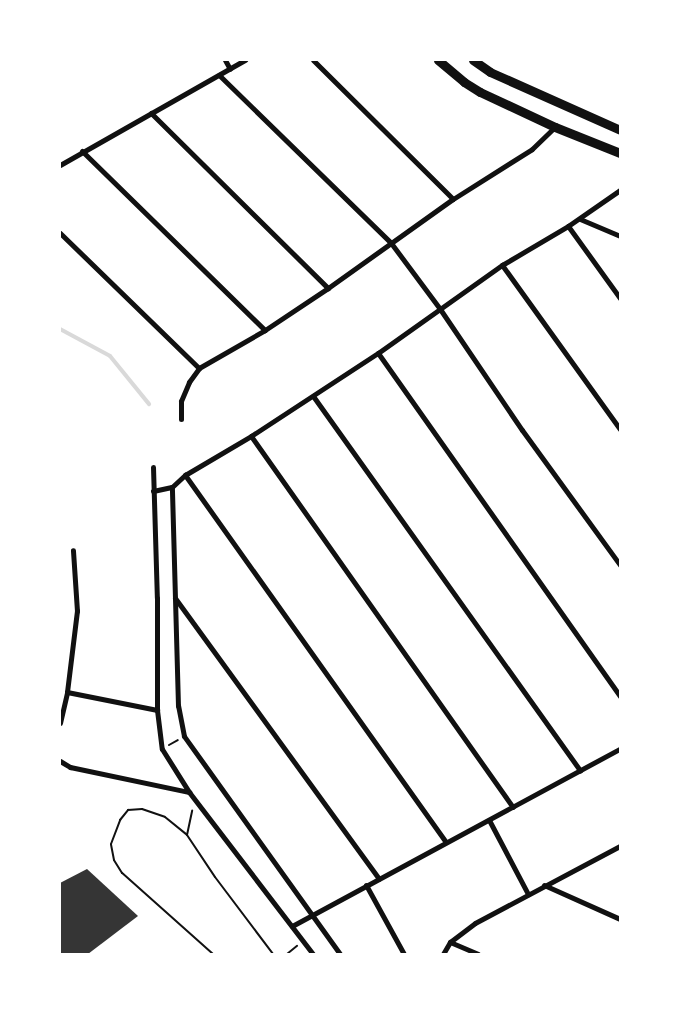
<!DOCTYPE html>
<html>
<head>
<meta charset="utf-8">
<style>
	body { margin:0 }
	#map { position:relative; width:680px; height:1014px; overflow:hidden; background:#fff; font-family:"Source Sans 3",sans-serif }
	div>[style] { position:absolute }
	.stream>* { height:4px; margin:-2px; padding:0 2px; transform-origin:2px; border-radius:2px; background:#d9d9d9 }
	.building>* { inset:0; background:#353535 }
	.path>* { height:2px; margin:-1px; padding:0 1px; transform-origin:1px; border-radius:1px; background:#111 }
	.minor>* { height:5px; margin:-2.5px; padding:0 2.5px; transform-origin:2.5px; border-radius:2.5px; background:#111 }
	.tertiary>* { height:9px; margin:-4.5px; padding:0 4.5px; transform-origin:4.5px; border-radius:4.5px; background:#111 }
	span { translate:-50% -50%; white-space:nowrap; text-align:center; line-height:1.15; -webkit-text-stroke:5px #fff; paint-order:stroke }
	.frame { position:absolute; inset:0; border:61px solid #fff; pointer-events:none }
</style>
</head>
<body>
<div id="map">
	<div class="stream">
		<i style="left:60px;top:329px;width:57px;rotate:28.4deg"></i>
		<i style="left:110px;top:356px;width:62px;rotate:50.9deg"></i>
	</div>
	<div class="building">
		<i style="clip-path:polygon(87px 869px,138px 916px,88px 954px,60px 954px,60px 883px)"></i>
	</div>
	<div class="path">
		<i style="left:169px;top:745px;width:10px;rotate:-29deg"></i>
		<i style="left:187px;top:835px;width:25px;rotate:-78deg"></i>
		<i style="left:213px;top:954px;width:122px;rotate:-138.3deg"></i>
		<i style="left:122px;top:873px;width:15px;rotate:-122deg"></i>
		<i style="left:114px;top:860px;width:16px;rotate:-101deg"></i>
		<i style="left:111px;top:844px;width:26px;rotate:-69deg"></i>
		<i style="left:120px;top:820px;width:13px;rotate:-51deg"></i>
		<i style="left:128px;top:810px;width:14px;rotate:-4deg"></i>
		<i style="left:142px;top:809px;width:24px;rotate:19deg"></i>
		<i style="left:165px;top:817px;width:28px;rotate:39deg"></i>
		<i style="left:187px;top:835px;width:50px;rotate:56.3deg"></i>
		<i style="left:215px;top:877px;width:96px;rotate:53deg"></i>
		<i style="left:287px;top:954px;width:13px;rotate:-39deg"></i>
	</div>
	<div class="minor">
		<i style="left:225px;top:60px;width:10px;rotate:61deg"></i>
		<i style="left:313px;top:60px;width:197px;rotate:44.8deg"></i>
		<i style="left:219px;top:75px;width:240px;rotate:44.3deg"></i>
		<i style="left:391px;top:243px;width:82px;rotate:53.4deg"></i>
		<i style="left:440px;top:309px;width:146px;rotate:55.9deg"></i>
		<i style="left:522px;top:430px;width:167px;rotate:54deg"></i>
		<i style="left:151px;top:113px;width:249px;rotate:44.7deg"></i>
		<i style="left:82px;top:151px;width:256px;rotate:44.4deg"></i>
		<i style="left:60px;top:165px;width:213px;rotate:-29.6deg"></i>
		<i style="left:580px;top:219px;width:43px;rotate:23deg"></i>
		<i style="left:568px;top:226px;width:89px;rotate:54.2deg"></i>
		<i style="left:60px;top:233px;width:194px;rotate:44.2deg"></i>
		<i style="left:502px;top:265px;width:202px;rotate:54.3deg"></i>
		<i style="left:378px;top:353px;width:420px;rotate:54.8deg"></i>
		<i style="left:313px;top:396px;width:460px;rotate:54.5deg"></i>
		<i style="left:181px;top:419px;width:18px;rotate:-90deg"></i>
		<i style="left:181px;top:401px;width:21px;rotate:-67deg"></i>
		<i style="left:189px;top:382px;width:17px;rotate:-54deg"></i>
		<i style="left:199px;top:368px;width:76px;rotate:-29.9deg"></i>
		<i style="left:265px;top:330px;width:76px;rotate:-33.7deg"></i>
		<i style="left:328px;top:288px;width:153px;rotate:-35.5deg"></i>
		<i style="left:453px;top:199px;width:93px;rotate:-32.3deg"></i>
		<i style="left:532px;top:149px;width:32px;rotate:-44deg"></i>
		<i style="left:251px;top:436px;width:454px;rotate:54.8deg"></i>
		<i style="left:153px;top:467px;width:131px;rotate:88.3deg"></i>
		<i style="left:157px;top:598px;width:112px;rotate:90deg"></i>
		<i style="left:157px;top:710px;width:39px;rotate:83deg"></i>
		<i style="left:162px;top:749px;width:51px;rotate:57.9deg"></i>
		<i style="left:189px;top:792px;width:204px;rotate:52.6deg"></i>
		<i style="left:185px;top:475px;width:450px;rotate:54.6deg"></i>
		<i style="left:153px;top:491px;width:19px;rotate:-12deg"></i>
		<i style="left:175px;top:598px;width:347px;rotate:54deg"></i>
		<i style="left:67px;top:692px;width:92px;rotate:11.3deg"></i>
		<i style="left:60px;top:723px;width:32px;rotate:-77deg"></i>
		<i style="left:67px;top:692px;width:82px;rotate:-83deg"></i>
		<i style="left:77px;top:611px;width:61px;rotate:-93.8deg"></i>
		<i style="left:60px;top:761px;width:12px;rotate:31deg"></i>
		<i style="left:70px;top:767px;width:122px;rotate:11.9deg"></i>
		<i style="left:489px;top:820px;width:84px;rotate:62.2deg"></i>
		<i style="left:366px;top:885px;width:79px;rotate:61.2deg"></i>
		<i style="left:544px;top:885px;width:83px;rotate:24.1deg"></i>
		<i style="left:292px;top:926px;width:373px;rotate:-28.4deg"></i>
		<i style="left:450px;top:942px;width:30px;rotate:23deg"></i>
		<i style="left:340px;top:954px;width:268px;rotate:-125.6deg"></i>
		<i style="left:184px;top:736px;width:31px;rotate:-101deg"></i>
		<i style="left:178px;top:706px;width:219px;rotate:-91.6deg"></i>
		<i style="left:172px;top:487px;width:18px;rotate:-43deg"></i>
		<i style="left:185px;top:475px;width:77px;rotate:-30.6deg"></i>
		<i style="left:251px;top:436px;width:152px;rotate:-33.2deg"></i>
		<i style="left:378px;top:353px;width:152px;rotate:-35.4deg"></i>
		<i style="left:502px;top:265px;width:77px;rotate:-30.6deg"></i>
		<i style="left:568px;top:226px;width:63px;rotate:-34.7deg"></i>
		<i style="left:443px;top:954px;width:14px;rotate:-60deg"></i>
		<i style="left:450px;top:942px;width:31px;rotate:-37deg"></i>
		<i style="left:475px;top:923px;width:164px;rotate:-28deg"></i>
	</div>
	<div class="tertiary">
		<i style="left:438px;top:60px;width:34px;rotate:40deg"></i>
		<i style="left:464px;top:82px;width:19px;rotate:32deg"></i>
		<i style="left:480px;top:92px;width:83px;rotate:25deg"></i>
		<i style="left:555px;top:127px;width:70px;rotate:21.8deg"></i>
		<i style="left:473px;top:60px;width:21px;rotate:35deg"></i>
		<i style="left:490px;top:72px;width:142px;rotate:24deg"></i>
	</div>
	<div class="frame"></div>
</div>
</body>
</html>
